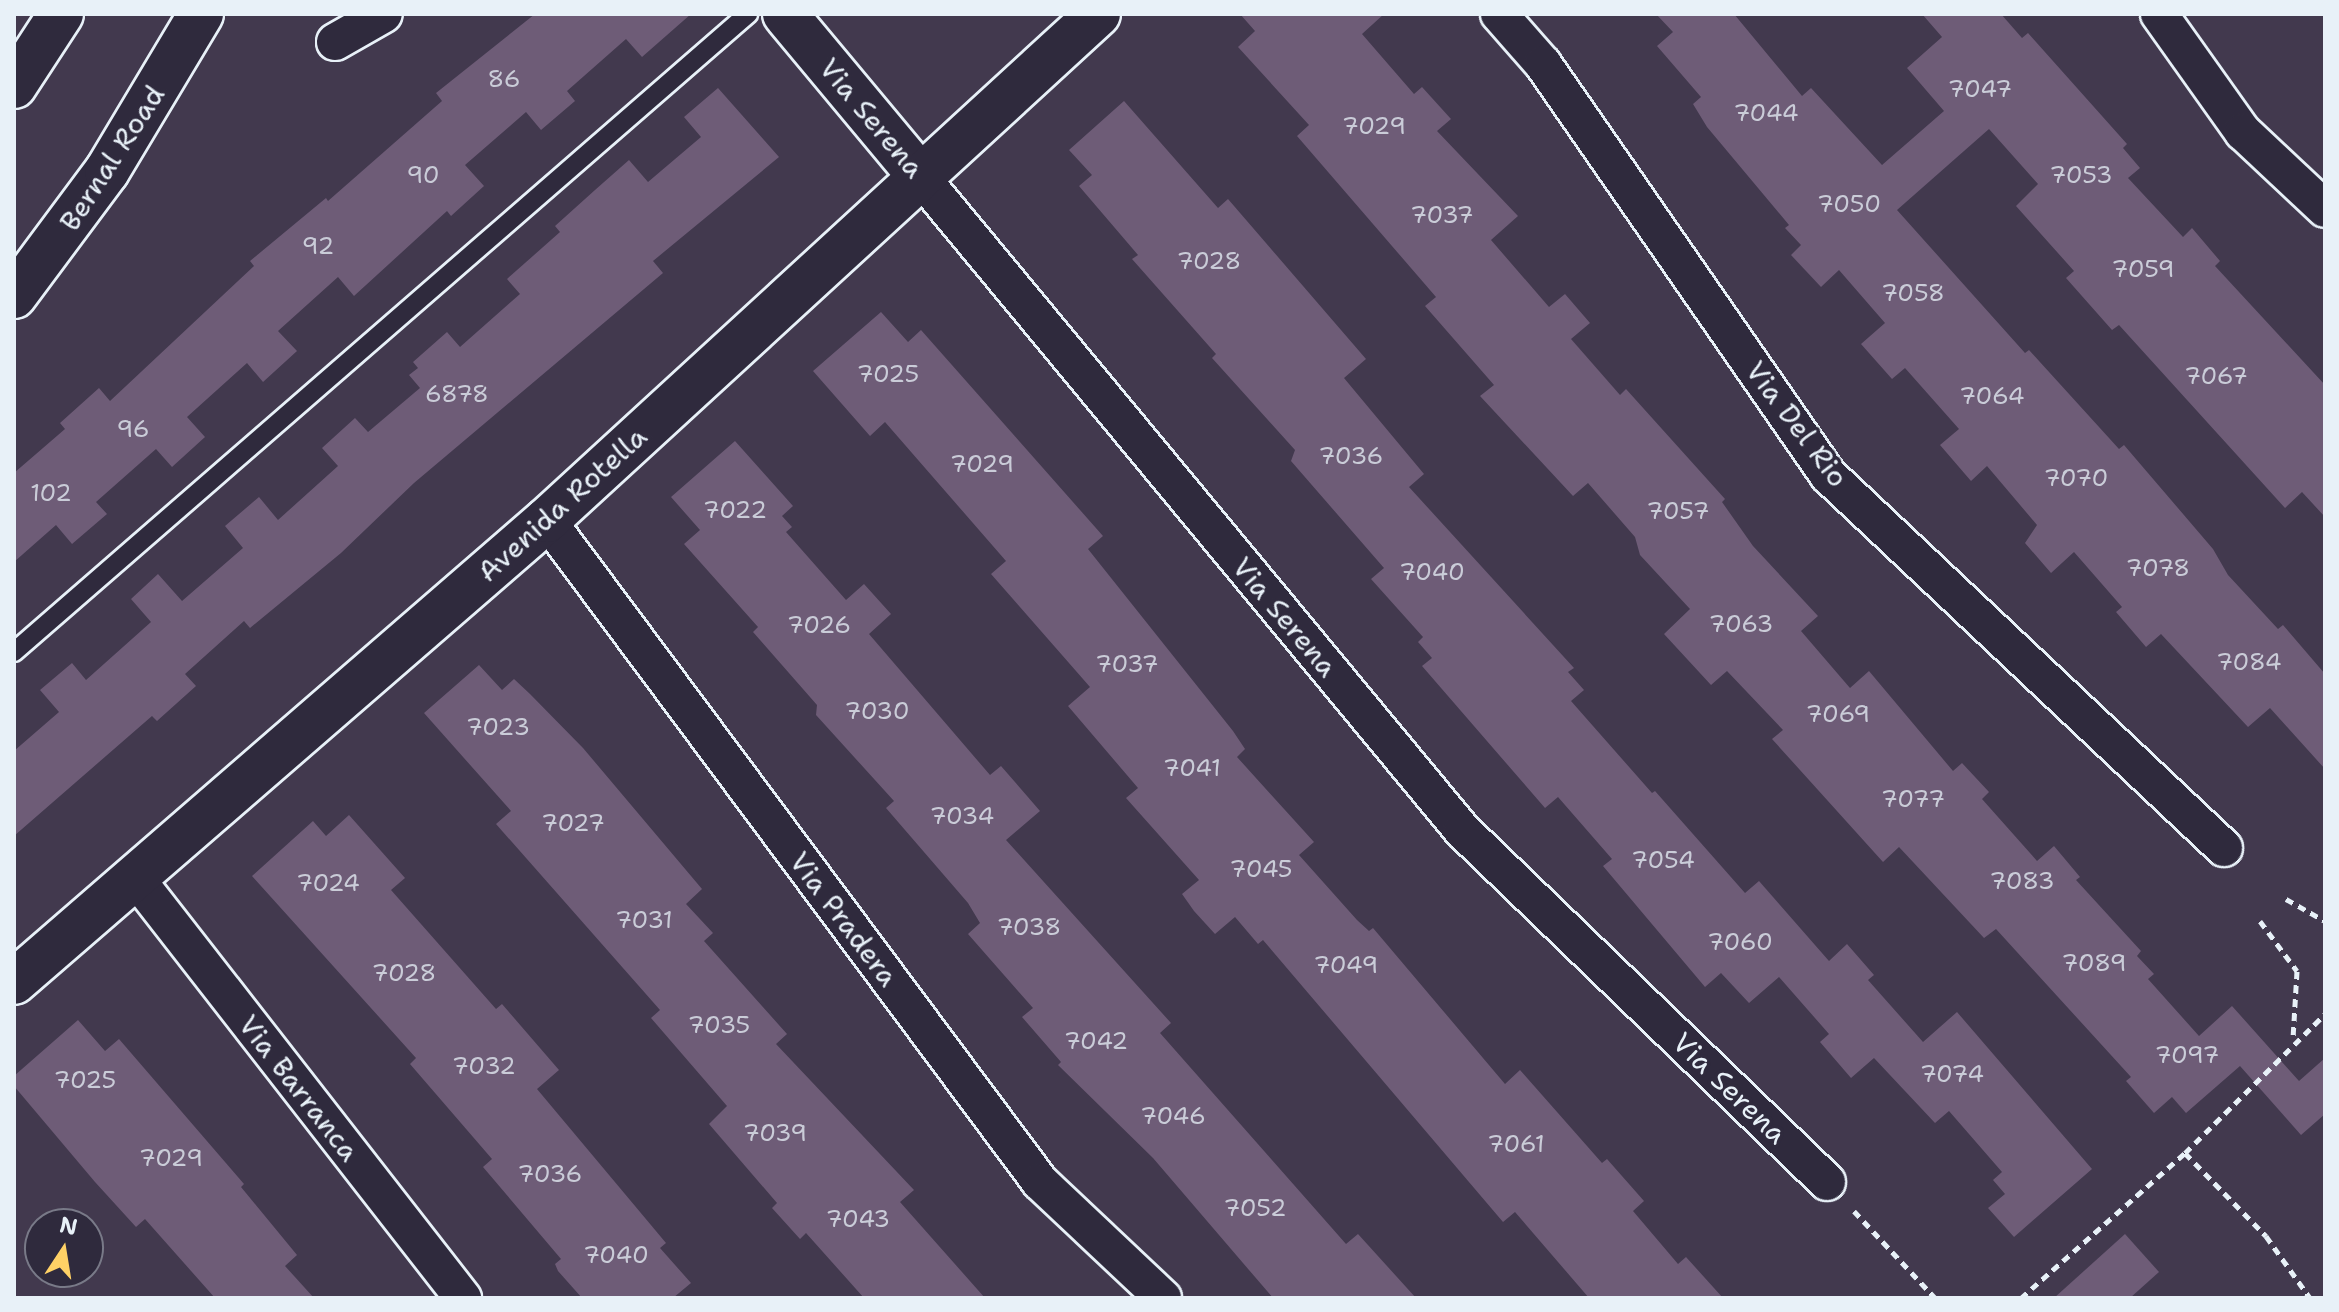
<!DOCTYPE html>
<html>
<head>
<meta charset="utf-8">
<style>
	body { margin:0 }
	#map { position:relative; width:2339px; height:1312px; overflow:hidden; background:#42394e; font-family:"Shantell Sans",sans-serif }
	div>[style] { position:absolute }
	.building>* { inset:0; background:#6e5c77 }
	.path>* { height:5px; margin-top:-2.5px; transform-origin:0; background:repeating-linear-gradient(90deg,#e8f1f8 0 8px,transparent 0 14px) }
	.roads { filter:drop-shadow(2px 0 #e8f1f8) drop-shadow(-2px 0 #e8f1f8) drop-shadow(0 2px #e8f1f8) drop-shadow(0 -2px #e8f1f8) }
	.lane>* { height:18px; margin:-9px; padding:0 9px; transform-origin:9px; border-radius:9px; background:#2f2a3d }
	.street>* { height:36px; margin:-18px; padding:0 18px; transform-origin:18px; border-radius:18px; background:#2f2a3d }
	.secondary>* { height:44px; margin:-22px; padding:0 22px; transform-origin:22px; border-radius:22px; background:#2f2a3d }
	span { translate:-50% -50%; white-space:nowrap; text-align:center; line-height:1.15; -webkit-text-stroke:7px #2f2a3d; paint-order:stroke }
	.number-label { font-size:24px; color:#caccd8 }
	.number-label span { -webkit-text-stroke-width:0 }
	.street-label { font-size:28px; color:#e8f1f8 }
	.frame { position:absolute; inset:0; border:16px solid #e8f1f8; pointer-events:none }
	.north { position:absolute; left:24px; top:1208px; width:80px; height:80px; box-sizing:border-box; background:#2f2a3d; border:2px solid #797a88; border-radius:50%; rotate:12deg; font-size:22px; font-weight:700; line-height:32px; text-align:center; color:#e8f1f8 }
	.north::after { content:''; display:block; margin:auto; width:28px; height:36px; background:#ffd166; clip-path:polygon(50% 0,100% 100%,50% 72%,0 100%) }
</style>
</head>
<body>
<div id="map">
	<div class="building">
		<i style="clip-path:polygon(535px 14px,691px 14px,642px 57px,626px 39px,567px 91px,575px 101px,541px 130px,526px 112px,465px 165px,484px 186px,451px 216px,447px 211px,354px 296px,338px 277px,278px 331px,297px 351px,263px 382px,247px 363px,187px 417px,205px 437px,172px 467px,156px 449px,96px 502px,107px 514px,72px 544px,56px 525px,14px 562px,14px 473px,65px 429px,60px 423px,99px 388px,110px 401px,254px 266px,250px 261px,326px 198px,328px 201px,442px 101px,436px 93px)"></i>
		<i style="clip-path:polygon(1240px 14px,1384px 14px,1362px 34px,1414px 94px,1422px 87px,1451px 119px,1437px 131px,1518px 216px,1491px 240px,1549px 307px,1565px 294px,1590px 323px,1571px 339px,1620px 395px,1626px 389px,1725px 499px,1722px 502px,1753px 546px,1818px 616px,1801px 631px,1850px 688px,1869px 671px,1953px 771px,1962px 763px,1989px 792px,1982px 799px,2037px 861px,2054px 846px,2080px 877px,2076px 880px,2141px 951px,2137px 956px,2154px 974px,2148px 979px,2199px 1036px,2232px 1006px,2299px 1081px,2325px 1058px,2325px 1114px,2301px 1135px,2240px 1066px,2186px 1113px,2172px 1097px,2154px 1113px,2126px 1081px,2131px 1077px,1996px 929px,1984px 938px,1899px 847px,1883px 862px,1772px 739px,1783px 730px,1727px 671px,1711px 685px,1664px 634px,1690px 609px,1640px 555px,1635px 537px,1588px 483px,1573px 496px,1480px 396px,1494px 385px,1425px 306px,1436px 297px,1297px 136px,1309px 125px,1238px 47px,1255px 31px)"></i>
		<i style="clip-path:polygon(1656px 14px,1734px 14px,1802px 96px,1811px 88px,1882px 165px,1944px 111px,1907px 68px,1942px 37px,1922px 14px,2001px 14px,2022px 38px,2028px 33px,2127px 144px,2123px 148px,2140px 168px,2128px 178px,2183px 237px,2192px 228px,2220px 261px,2215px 266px,2325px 385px,2325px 517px,2302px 492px,2285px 508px,2119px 325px,2112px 330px,2066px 278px,2074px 271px,2016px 206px,2038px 184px,1989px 129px,1897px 210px,2025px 353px,2029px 350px,2119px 449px,2124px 445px,2213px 549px,2228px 575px,2278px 629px,2283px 625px,2325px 674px,2325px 769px,2270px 708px,2248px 727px,2161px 634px,2146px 647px,2116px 612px,2122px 607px,2074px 552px,2051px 573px,2025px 543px,2037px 525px,1987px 466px,1971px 481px,1940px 445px,1959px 429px,1905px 368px,1892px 379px,1861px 344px,1885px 323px,1839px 270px,1821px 287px,1791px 255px,1801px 245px,1785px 228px,1789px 225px,1707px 127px,1693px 104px,1701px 97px,1657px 46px,1673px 32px)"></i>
		<i style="clip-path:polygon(718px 88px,779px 157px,653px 261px,663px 273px,414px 483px,341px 553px,250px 628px,244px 621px,185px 674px,196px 686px,157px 721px,152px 716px,14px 836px,14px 751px,59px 712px,40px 690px,72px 663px,86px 680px,151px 622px,131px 599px,158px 574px,182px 601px,243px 548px,225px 526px,259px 497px,278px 520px,338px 466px,322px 448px,355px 418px,368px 432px,420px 388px,409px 375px,418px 368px,413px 362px,447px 332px,460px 347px,520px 294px,507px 279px,560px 232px,555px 226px,595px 190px,629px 160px,648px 182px,701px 137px,684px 117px)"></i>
		<i style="clip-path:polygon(1124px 101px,1218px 208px,1228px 199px,1366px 359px,1344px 378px,1424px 474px,1409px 487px,1574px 668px,1568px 672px,1584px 690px,1571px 701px,1652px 793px,1655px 791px,1745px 893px,1759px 881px,1829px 961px,1847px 944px,1874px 975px,1868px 980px,1923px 1042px,1957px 1012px,2092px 1169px,2014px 1237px,1988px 1208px,2005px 1194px,1993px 1180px,2002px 1172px,1949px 1111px,1935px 1123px,1874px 1058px,1851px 1078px,1820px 1042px,1829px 1034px,1779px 977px,1749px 1003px,1721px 973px,1705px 987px,1603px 866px,1612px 859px,1558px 797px,1545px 808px,1422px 666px,1432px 658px,1418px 642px,1423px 637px,1371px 579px,1384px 568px,1291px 461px,1295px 450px,1212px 358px,1216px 354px,1132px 259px,1138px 255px,1079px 186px,1092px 175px,1069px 150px)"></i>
		<i style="clip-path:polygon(881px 312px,908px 342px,921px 330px,1103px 536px,1088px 549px,1233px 731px,1245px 749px,1237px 757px,1314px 842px,1299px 855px,1357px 920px,1369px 931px,1373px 928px,1505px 1084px,1520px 1070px,1602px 1163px,1607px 1159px,1644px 1201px,1633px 1211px,1678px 1264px,1686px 1257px,1723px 1298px,1589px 1298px,1515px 1212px,1503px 1222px,1263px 940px,1258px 944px,1235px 917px,1215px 934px,1194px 911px,1182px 894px,1199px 880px,1126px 798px,1138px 788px,1068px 706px,1090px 687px,991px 574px,1006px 561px,885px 422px,870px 436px,813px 371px)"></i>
		<i style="clip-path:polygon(735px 441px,793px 506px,782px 516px,792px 527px,786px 532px,846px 600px,864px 584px,891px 614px,869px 634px,990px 775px,1001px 766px,1040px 811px,1006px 840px,1171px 1023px,1160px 1033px,1346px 1244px,1358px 1234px,1416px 1298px,1273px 1298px,1153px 1158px,1058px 1065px,1061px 1062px,1022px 1017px,1033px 1008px,968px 934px,980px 923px,968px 903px,886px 808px,894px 801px,816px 715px,817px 705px,753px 632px,758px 627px,684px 544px,700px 530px,671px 497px)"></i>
		<i style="clip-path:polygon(479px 665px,502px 690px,514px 679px,530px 694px,583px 748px,702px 889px,686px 904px,713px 933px,704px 941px,787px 1034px,776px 1044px,914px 1190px,900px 1202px,985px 1298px,864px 1298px,806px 1233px,800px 1239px,772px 1208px,777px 1203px,709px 1124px,727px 1106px,651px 1018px,660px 1010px,496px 824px,511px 811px,424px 713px)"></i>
		<i style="clip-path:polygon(349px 815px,405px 878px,391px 890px,496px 1009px,502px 1004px,559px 1070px,537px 1089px,666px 1243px,660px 1248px,691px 1283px,673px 1298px,582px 1298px,558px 1271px,555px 1264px,561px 1259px,483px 1167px,492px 1159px,410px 1064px,416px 1058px,252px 876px,313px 821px,326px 836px)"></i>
		<i style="clip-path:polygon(78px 1020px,105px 1051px,119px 1039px,244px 1184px,241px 1187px,297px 1255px,285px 1266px,314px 1298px,215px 1298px,145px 1219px,136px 1227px,95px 1182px,14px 1086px,14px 1076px)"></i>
		<i style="clip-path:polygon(2125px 1234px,2159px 1272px,2130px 1298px,2054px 1298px)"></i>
	</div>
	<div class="path">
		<i style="left:2286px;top:899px;width:45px;rotate:29.4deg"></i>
		<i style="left:2260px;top:921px;width:62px;rotate:53.5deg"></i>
		<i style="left:2297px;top:971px;width:68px;rotate:93.4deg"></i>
		<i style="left:2185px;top:1153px;width:116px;rotate:45.7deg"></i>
		<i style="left:2266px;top:1236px;width:76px;rotate:54.6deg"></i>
		<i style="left:1854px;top:1211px;width:119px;rotate:47deg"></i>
		<i style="left:2021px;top:1298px;width:219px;rotate:-41.5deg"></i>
		<i style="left:2185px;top:1153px;width:197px;rotate:-44.8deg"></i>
	</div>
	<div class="roads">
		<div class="lane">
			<i style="left:14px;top:652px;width:973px;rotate:-41deg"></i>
		</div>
		<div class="street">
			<i style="left:1499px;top:14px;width:67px;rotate:48.7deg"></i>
			<i style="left:1543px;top:64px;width:500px;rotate:55.26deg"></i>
			<i style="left:1828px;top:475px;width:544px;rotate:43.29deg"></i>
			<i style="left:2159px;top:14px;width:145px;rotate:54.6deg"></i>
			<i style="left:2243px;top:132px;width:112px;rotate:43.2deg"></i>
			<i style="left:335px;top:42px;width:56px;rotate:-29.7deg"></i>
			<i style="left:920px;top:176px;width:849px;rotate:50.35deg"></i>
			<i style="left:1462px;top:830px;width:507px;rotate:43.96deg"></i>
			<i style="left:547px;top:520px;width:825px;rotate:53.32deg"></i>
			<i style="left:1040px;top:1182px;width:169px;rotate:43.3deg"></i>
			<i style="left:135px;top:877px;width:534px;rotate:52.08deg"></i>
		</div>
		<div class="secondary">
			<i style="left:785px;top:14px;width:211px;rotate:50.2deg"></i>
			<i style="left:14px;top:86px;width:86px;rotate:-56.9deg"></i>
			<i style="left:14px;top:296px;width:156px;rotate:-53.4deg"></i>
			<i style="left:107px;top:171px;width:183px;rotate:-59.1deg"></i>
			<i style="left:14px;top:982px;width:705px;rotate:-40.92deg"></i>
			<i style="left:547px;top:520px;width:748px;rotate:-42.56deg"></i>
		</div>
	</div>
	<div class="number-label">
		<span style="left:504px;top:80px">86</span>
		<span style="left:1980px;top:90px">7047</span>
		<span style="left:1766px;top:114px">7044</span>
		<span style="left:1374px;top:127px">7029</span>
		<span style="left:423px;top:176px">90</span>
		<span style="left:2081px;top:176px">7053</span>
		<span style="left:1849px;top:205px">7050</span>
		<span style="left:1442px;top:216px">7037</span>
		<span style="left:318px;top:247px">92</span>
		<span style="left:1209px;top:262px">7028</span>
		<span style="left:2143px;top:270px">7059</span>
		<span style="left:1913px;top:294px">7058</span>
		<span style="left:888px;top:375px">7025</span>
		<span style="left:2216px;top:377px">7067</span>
		<span style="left:457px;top:395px">6878</span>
		<span style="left:1992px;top:397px">7064</span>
		<span style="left:133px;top:430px">96</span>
		<span style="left:1351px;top:457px">7036</span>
		<span style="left:982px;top:465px">7029</span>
		<span style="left:2076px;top:479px">7070</span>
		<span style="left:51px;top:494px">102</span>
		<span style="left:735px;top:511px">7022</span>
		<span style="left:1678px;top:512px">7057</span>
		<span style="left:2158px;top:569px">7078</span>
		<span style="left:1432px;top:573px">7040</span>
		<span style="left:1741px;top:625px">7063</span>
		<span style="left:819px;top:626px">7026</span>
		<span style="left:2249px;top:663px">7084</span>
		<span style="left:1127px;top:665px">7037</span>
		<span style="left:877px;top:712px">7030</span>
		<span style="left:1838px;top:715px">7069</span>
		<span style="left:498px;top:728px">7023</span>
		<span style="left:1192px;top:769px">7041</span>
		<span style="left:1913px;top:800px">7077</span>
		<span style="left:962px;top:817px">7034</span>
		<span style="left:573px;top:824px">7027</span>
		<span style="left:1663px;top:861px">7054</span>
		<span style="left:1261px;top:870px">7045</span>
		<span style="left:2022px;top:882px">7083</span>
		<span style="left:328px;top:884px">7024</span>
		<span style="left:644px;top:921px">7031</span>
		<span style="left:1029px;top:928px">7038</span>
		<span style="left:1740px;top:943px">7060</span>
		<span style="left:2094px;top:964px">7089</span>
		<span style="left:1346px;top:966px">7049</span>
		<span style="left:404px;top:974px">7028</span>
		<span style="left:719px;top:1026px">7035</span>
		<span style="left:1096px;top:1042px">7042</span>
		<span style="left:2187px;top:1056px">7097</span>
		<span style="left:484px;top:1067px">7032</span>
		<span style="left:1952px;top:1075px">7074</span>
		<span style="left:85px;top:1081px">7025</span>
		<span style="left:1173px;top:1117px">7046</span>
		<span style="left:775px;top:1134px">7039</span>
		<span style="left:1516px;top:1145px">7061</span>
		<span style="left:171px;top:1159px">7029</span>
		<span style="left:550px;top:1175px">7036</span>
		<span style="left:1255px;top:1209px">7052</span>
		<span style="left:858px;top:1220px">7043</span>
		<span style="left:616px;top:1256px">7040</span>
	</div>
	<div class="street-label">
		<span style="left:872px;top:118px;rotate:50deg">Via Serena</span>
		<span style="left:112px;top:158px;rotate:-57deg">Bernal Road</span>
		<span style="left:1797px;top:424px;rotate:53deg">Via Del Rio</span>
		<span style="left:562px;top:504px;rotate:-42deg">Avenida Rotella</span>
		<span style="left:1285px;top:617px;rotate:50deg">Via Serena</span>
		<span style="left:844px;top:919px;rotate:53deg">Via Pradera</span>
		<span style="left:299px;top:1088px;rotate:52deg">Via Barranca</span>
		<span style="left:1730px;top:1088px;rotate:44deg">Via Serena</span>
	</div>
	<div class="frame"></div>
	<div class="north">N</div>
</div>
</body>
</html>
